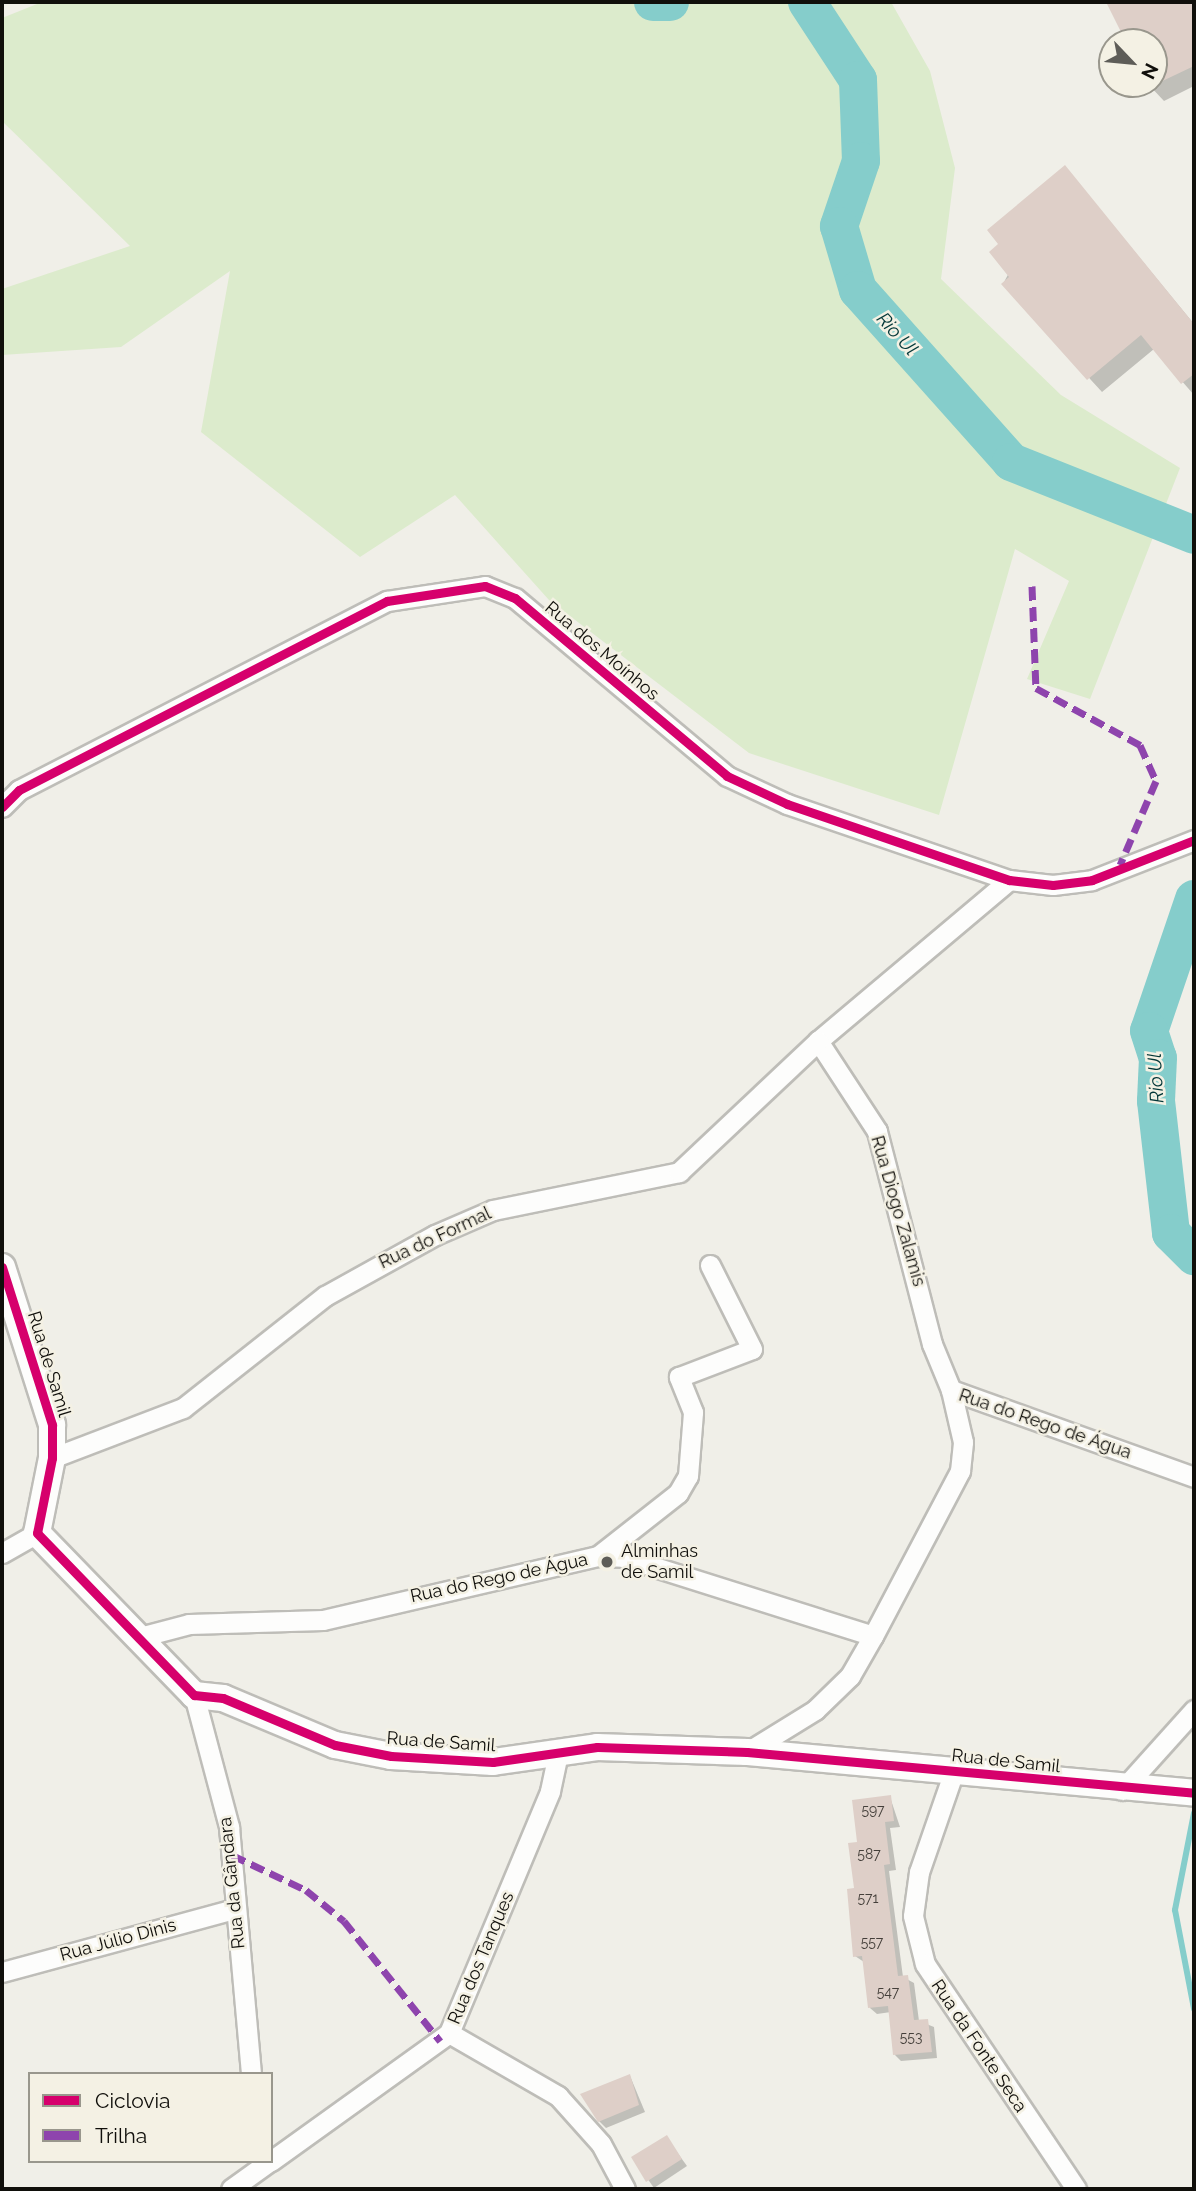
<!DOCTYPE html>
<html>
<head>
<meta charset="utf-8">
<style>
	body { margin:0 }
	#map { position:relative; width:1196px; height:2191px; overflow:hidden; background:#f0efe8; font-family:Raleway,sans-serif }
	div>[style] { position:absolute }
	.green>* { inset:0; background:#dcebcc }
	.shadow>* { inset:0; background:#0003 }
	.stream>* { height:6px; margin:-3px; padding:0 3px; transform-origin:3px; border-radius:3px; background:#85cdcb }
	.river>* { height:38px; margin:-19px; padding:0 19px; transform-origin:19px; border-radius:19px; background:#85cdcb }
	.building>* { inset:0; background:#decfc8 }
	.roads { filter:drop-shadow(2px 0 #bebdb8) drop-shadow(-2px 0 #bebdb8) drop-shadow(0 2px #bebdb8) drop-shadow(0 -2px #bebdb8) }
	.street>* { height:19px; margin:-9.5px; padding:0 9.5px; transform-origin:9.5px; border-radius:9.5px; background:#fdfdfc }
	.secondary>* { height:26px; margin:-13px; padding:0 13px; transform-origin:13px; border-radius:13px; background:#fdfdfc }
	.quiet>* { height:7px; margin-top:-3.5px; transform-origin:0; background:repeating-linear-gradient(90deg,#8e44ad 0 14px,transparent 0 21px) }
	.cycleway>* { height:9px; margin:-4.5px; padding:0 4.5px; transform-origin:4.5px; border-radius:4.5px; background:#d6006c }
	.dots>* { width:19px; height:19px; translate:-50% -50%; box-sizing:border-box; border:4px solid #f4f1e4; border-radius:50% }
	span { translate:-50% -50%; white-space:nowrap; text-align:center; line-height:1.15; -webkit-text-stroke:5px #f4f1e4; paint-order:stroke }
	.number-label { font-size:14px; color:#443f3a }
	.number-label span { -webkit-text-stroke-width:0 }
	.street-label { font-size:18px; color:#100f0b }
	.poi-label { font-size:18px; color:#100f0b }
	.left { translate:0 -50%; text-align:left }
	.water-label { font-size:19px; color:#033738; font-style:italic }
	.frame { position:absolute; inset:0; border:4px solid #100f0b; pointer-events:none }
	.legend { position:absolute; left:28px; top:2072px; width:245px; height:91px; box-sizing:border-box; background:#f4f1e4; border:2px solid #99978d; margin:0; padding:9px 12px; list-style:none; font-size:21px; color:#100f0b }
	.legend li { display:flex; align-items:center; gap:14px; height:35px }
	.legend b { width:35px; border:2px solid #99978d }
	.north { position:absolute; left:1098px; top:28px; width:70px; height:70px; box-sizing:border-box; background:#f4f1e4; border:2px solid #99978d; border-radius:50%; rotate:116deg; font-size:19px; font-weight:700; line-height:28px; text-align:center; color:#100f0b }
	.north::after { content:''; display:block; margin:auto; width:24px; height:32px; background:#5e5d58; clip-path:polygon(50% 0,100% 100%,50% 72%,0 100%) }
</style>
</head>
<body>
<div id="map">
	<div class="green">
		<i style="clip-path:polygon(42px 2px,891px 2px,930px 71px,955px 168px,941px 279px,1061px 395px,1180px 468px,1090px 699px,1027px 679px,1069px 581px,1015px 549px,939px 815px,749px 753px,549px 600px,455px 495px,360px 557px,201px 432px,230px 271px,121px 347px,2px 355px,2px 289px,130px 246px,2px 121px,2px 18px)"></i>
	</div>
	<div class="shadow">
		<i style="clip-path:polygon(1108px 2px,1194px 2px,1194px 86px,1164px 101px,1148px 84px,1154px 84px,1154px 42px,1128px 42px)"></i>
		<i style="clip-path:polygon(1065px 167px,1194px 324px,1194px 395px,1154px 349px,1102px 392px,1003px 284px)"></i>
		<i style="clip-path:polygon(890px 1797px,900px 1827px,890px 1828px,896px 1870px,889px 1871px,903px 1977px,914px 1983px,919px 2021px,934px 2027px,937px 2058px,901px 2061px,895px 2055px,891px 2012px,877px 2014px,870px 2008px,864px 1962px,855px 1956px,859px 1844px)"></i>
		<i style="clip-path:polygon(630px 2076px,645px 2112px,606px 2128px,599px 2121px)"></i>
		<i style="clip-path:polygon(666px 2137px,687px 2166px,654px 2188px,633px 2158px)"></i>
	</div>
	<div class="stream">
		<i style="left:1194px;top:1813px;width:99px;rotate:101.1deg"></i>
		<i style="left:1175px;top:1910px;width:101px;rotate:79.1deg"></i>
	</div>
	<div class="river">
		<i style="left:653px;top:2px;width:17px"></i>
		<i style="left:807px;top:2px;width:93px;rotate:56.8deg"></i>
		<i style="left:858px;top:80px;width:81px;rotate:87.9deg"></i>
		<i style="left:861px;top:161px;width:69px;rotate:108.7deg"></i>
		<i style="left:839px;top:226px;width:67px;rotate:73.5deg"></i>
		<i style="left:858px;top:290px;width:230px;rotate:48.3deg"></i>
		<i style="left:1011px;top:462px;width:197px;rotate:21.7deg"></i>
		<i style="left:1194px;top:899px;width:139px;rotate:108.8deg"></i>
		<i style="left:1149px;top:1031px;width:28px;rotate:72deg"></i>
		<i style="left:1158px;top:1058px;width:43px;rotate:92.7deg"></i>
		<i style="left:1156px;top:1101px;width:133px;rotate:83.5deg"></i>
		<i style="left:1171px;top:1233px;width:33px;rotate:45deg"></i>
	</div>
	<div class="building">
		<i style="clip-path:polygon(1106px 2px,1194px 2px,1194px 66px,1154px 85px,1154px 42px,1126px 42px)"></i>
		<i style="clip-path:polygon(1065px 165px,1194px 324px,1194px 374px,1181px 384px,1141px 335px,1087px 380px,1001px 284px,1009px 277px,989px 252px,998px 244px,987px 230px)"></i>
		<i style="clip-path:polygon(891px 1795px,894px 1821px,885px 1822px,890px 1864px,884px 1865px,898px 1976px,908px 1975px,914px 2020px,928px 2019px,932px 2052px,893px 2055px,888px 2006px,868px 2008px,862px 1956px,853px 1957px,847px 1889px,854px 1888px,848px 1843px,857px 1842px,852px 1800px)"></i>
		<i style="clip-path:polygon(630px 2074px,639px 2105px,598px 2122px,580px 2094px)"></i>
		<i style="clip-path:polygon(667px 2135px,682px 2159px,646px 2182px,631px 2157px)"></i>
	</div>
	<div class="roads">
		<div class="street">
			<i style="left:2px;top:807px;width:24px;rotate:-45deg"></i>
			<i style="left:19px;top:790px;width:414px;rotate:-27.2deg"></i>
			<i style="left:387px;top:601px;width:99px;rotate:-8.7deg"></i>
			<i style="left:485px;top:586px;width:32px;rotate:22deg"></i>
			<i style="left:515px;top:598px;width:277px;rotate:40deg"></i>
			<i style="left:727px;top:776px;width:66px;rotate:25deg"></i>
			<i style="left:787px;top:804px;width:235px;rotate:18.9deg"></i>
			<i style="left:1009px;top:880px;width:44px;rotate:6.5deg"></i>
			<i style="left:1053px;top:885px;width:39px;rotate:-7deg"></i>
			<i style="left:1092px;top:880px;width:110px;rotate:-21.4deg"></i>
			<i style="left:951px;top:1390px;width:50px;rotate:-112.4deg"></i>
			<i style="left:932px;top:1344px;width:220px;rotate:-104.5deg"></i>
			<i style="left:877px;top:1131px;width:108px;rotate:-123.2deg"></i>
			<i style="left:818px;top:1041px;width:250px;rotate:-40.1deg"></i>
			<i style="left:52px;top:1458px;width:140px;rotate:-20.9deg"></i>
			<i style="left:183px;top:1408px;width:181px;rotate:-38.3deg"></i>
			<i style="left:325px;top:1296px;width:126px;rotate:-29deg"></i>
			<i style="left:435px;top:1235px;width:63px;rotate:-23.3deg"></i>
			<i style="left:493px;top:1210px;width:190px;rotate:-11.5deg"></i>
			<i style="left:679px;top:1172px;width:191px;rotate:-43.3deg"></i>
			<i style="left:2px;top:1553px;width:40px;rotate:-29.7deg"></i>
			<i style="left:598px;top:1556px;width:102px;rotate:-38.2deg"></i>
			<i style="left:678px;top:1493px;width:20px;rotate:-60deg"></i>
			<i style="left:688px;top:1476px;width:64px;rotate:-85.5deg"></i>
			<i style="left:693px;top:1412px;width:38px;rotate:-112deg"></i>
			<i style="left:679px;top:1377px;width:78px;rotate:-21deg"></i>
			<i style="left:752px;top:1349px;width:94px;rotate:-116.6deg"></i>
			<i style="left:136px;top:1638px;width:55px;rotate:-14.8deg"></i>
			<i style="left:189px;top:1624px;width:134px;rotate:-1.7deg"></i>
			<i style="left:323px;top:1620px;width:282px;rotate:-13.1deg"></i>
			<i style="left:598px;top:1556px;width:25px;rotate:2deg"></i>
			<i style="left:623px;top:1557px;width:262px;rotate:17.5deg"></i>
			<i style="left:194px;top:1695px;width:137px;rotate:75.1deg"></i>
			<i style="left:229px;top:1827px;width:248px;rotate:84.9deg"></i>
			<i style="left:747px;top:1752px;width:80px;rotate:-31.7deg"></i>
			<i style="left:815px;top:1710px;width:49px;rotate:-44.2deg"></i>
			<i style="left:850px;top:1676px;width:46px;rotate:-60.1deg"></i>
			<i style="left:873px;top:1636px;width:187px;rotate:-62.2deg"></i>
			<i style="left:960px;top:1471px;width:29px;rotate:-84deg"></i>
			<i style="left:963px;top:1442px;width:53px;rotate:-103deg"></i>
			<i style="left:951px;top:1390px;width:258px;rotate:19.7deg"></i>
			<i style="left:954px;top:1771px;width:107px;rotate:109.1deg"></i>
			<i style="left:919px;top:1872px;width:44px;rotate:97.8deg"></i>
			<i style="left:913px;top:1916px;width:49px;rotate:76deg"></i>
			<i style="left:925px;top:1964px;width:271px;rotate:56.1deg"></i>
			<i style="left:1122px;top:1790px;width:108px;rotate:-48deg"></i>
			<i style="left:2px;top:1972px;width:240px;rotate:-15.2deg"></i>
			<i style="left:449px;top:2033px;width:126px;rotate:30deg"></i>
			<i style="left:558px;top:2096px;width:64px;rotate:48.1deg"></i>
			<i style="left:601px;top:2144px;width:51px;rotate:61.9deg"></i>
			<i style="left:271px;top:2161px;width:219px;rotate:-35.7deg"></i>
			<i style="left:449px;top:2033px;width:262px;rotate:-67.3deg"></i>
			<i style="left:550px;top:1791px;width:35px;rotate:-78deg"></i>
			<i style="left:231px;top:2189px;width:48px;rotate:-35.7deg"></i>
		</div>
		<div class="secondary">
			<i style="left:2px;top:1267px;width:166px;rotate:72.4deg"></i>
			<i style="left:52px;top:1425px;width:33px;rotate:90deg"></i>
			<i style="left:52px;top:1458px;width:76px;rotate:101.3deg"></i>
			<i style="left:37px;top:1533px;width:226px;rotate:45.9deg"></i>
			<i style="left:194px;top:1695px;width:29px;rotate:6deg"></i>
			<i style="left:223px;top:1698px;width:121px;rotate:22.8deg"></i>
			<i style="left:335px;top:1745px;width:57px;rotate:11.1deg"></i>
			<i style="left:391px;top:1756px;width:102px;rotate:3.4deg"></i>
			<i style="left:493px;top:1762px;width:105px;rotate:-8.2deg"></i>
			<i style="left:597px;top:1747px;width:150px;rotate:1.9deg"></i>
			<i style="left:747px;top:1752px;width:449px;rotate:5.2deg"></i>
		</div>
	</div>
	<div class="quiet">
		<i style="left:1032px;top:586px;width:102px;rotate:87.8deg"></i>
		<i style="left:1036px;top:688px;width:119px;rotate:28.7deg"></i>
		<i style="left:1140px;top:745px;width:39px;rotate:66deg"></i>
		<i style="left:1156px;top:781px;width:91px;rotate:113.2deg"></i>
		<i style="left:232px;top:1855px;width:82px;rotate:25.3deg"></i>
		<i style="left:306px;top:1890px;width:49px;rotate:39.2deg"></i>
		<i style="left:344px;top:1921px;width:154px;rotate:51.3deg"></i>
	</div>
	<div class="cycleway">
		<i style="left:2px;top:807px;width:24px;rotate:-45deg"></i>
		<i style="left:19px;top:790px;width:414px;rotate:-27.2deg"></i>
		<i style="left:387px;top:601px;width:99px;rotate:-8.7deg"></i>
		<i style="left:485px;top:586px;width:32px;rotate:22deg"></i>
		<i style="left:515px;top:598px;width:277px;rotate:40deg"></i>
		<i style="left:727px;top:776px;width:66px;rotate:25deg"></i>
		<i style="left:787px;top:804px;width:235px;rotate:18.9deg"></i>
		<i style="left:1009px;top:880px;width:44px;rotate:6.5deg"></i>
		<i style="left:1053px;top:885px;width:39px;rotate:-7deg"></i>
		<i style="left:1092px;top:880px;width:110px;rotate:-21.4deg"></i>
		<i style="left:2px;top:1267px;width:166px;rotate:72.4deg"></i>
		<i style="left:52px;top:1425px;width:33px;rotate:90deg"></i>
		<i style="left:52px;top:1458px;width:76px;rotate:101.3deg"></i>
		<i style="left:37px;top:1533px;width:226px;rotate:45.9deg"></i>
		<i style="left:194px;top:1695px;width:29px;rotate:6deg"></i>
		<i style="left:223px;top:1698px;width:121px;rotate:22.8deg"></i>
		<i style="left:335px;top:1745px;width:57px;rotate:11.1deg"></i>
		<i style="left:391px;top:1756px;width:102px;rotate:3.4deg"></i>
		<i style="left:493px;top:1762px;width:105px;rotate:-8.2deg"></i>
		<i style="left:597px;top:1747px;width:150px;rotate:1.9deg"></i>
		<i style="left:747px;top:1752px;width:449px;rotate:5.2deg"></i>
	</div>
	<div class="dots">
		<i style="left:607px;top:1562px;background:#5e5d58"></i>
	</div>
	<div class="number-label">
		<span style="left:873px;top:1810px">597</span>
		<span style="left:869px;top:1854px">587</span>
		<span style="left:868px;top:1898px">571</span>
		<span style="left:872px;top:1942px">557</span>
		<span style="left:888px;top:1992px">547</span>
		<span style="left:911px;top:2037px">553</span>
	</div>
	<div class="street-label">
		<span style="left:602px;top:651px;rotate:40deg">Rua dos Moínhos</span>
		<span style="left:898px;top:1211px;rotate:74deg">Rua Diogo Zalamis</span>
		<span style="left:435px;top:1238px;rotate:-25deg">Rua do Formal</span>
		<span style="left:49px;top:1364px;rotate:73deg">Rua de Samil</span>
		<span style="left:1045px;top:1424px;rotate:19deg">Rua do Rego de Água</span>
		<span style="left:499px;top:1578px;rotate:-12deg">Rua do Rego de Água</span>
		<span style="left:441px;top:1742px;rotate:4deg">Rua de Samil</span>
		<span style="left:1006px;top:1761px;rotate:6deg">Rua de Samil</span>
		<span style="left:232px;top:1883px;rotate:-96deg">Rua da Gândara</span>
		<span style="left:118px;top:1940px;rotate:-15deg">Rua Júlio Dinis</span>
		<span style="left:481px;top:1958px;rotate:-67deg">Rua dos Tanques</span>
		<span style="left:979px;top:2046px;rotate:56deg">Rua da Fonte Seca</span>
	</div>
	<div class="poi-label">
		<span class="left" style="left:621px;top:1562px">Alminhas<br>de Samil</span>
	</div>
	<div class="water-label">
		<span style="left:897px;top:334px;rotate:48deg">Rio Ul</span>
		<span style="left:1156px;top:1078px;rotate:-93deg">Rio Ul</span>
	</div>
	<div class="frame"></div>
	<ul class="legend">
	<li><b style="height:9px;background:#d6006c"></b>Ciclovia</li>
	<li><b style="height:9px;background:#8e44ad"></b>Trilha</li>
	</ul>
	<div class="north">N</div>
</div>
</body>
</html>
